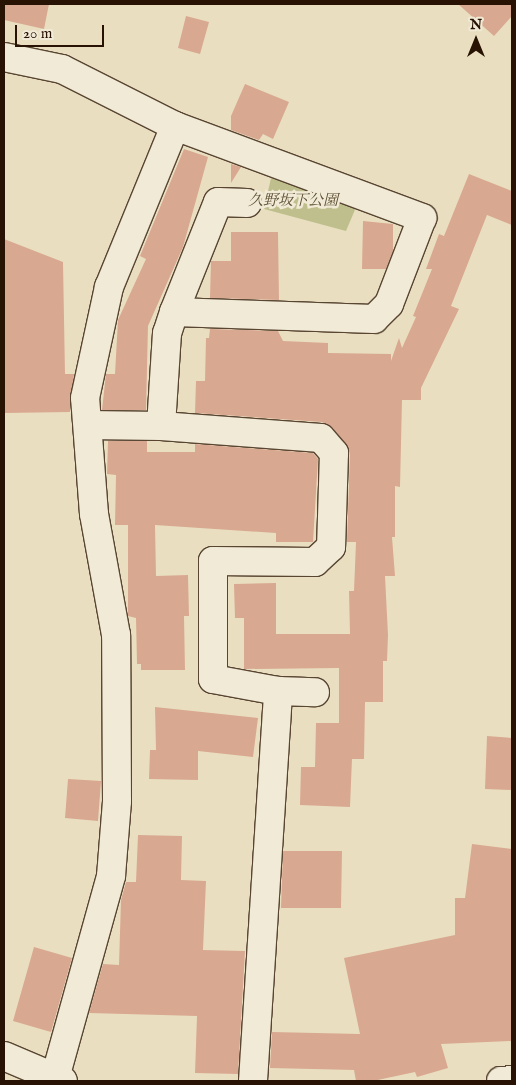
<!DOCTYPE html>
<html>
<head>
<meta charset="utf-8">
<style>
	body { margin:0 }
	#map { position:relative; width:516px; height:1085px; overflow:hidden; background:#e9dfc0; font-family:"IM FELL English","Noto Serif JP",serif }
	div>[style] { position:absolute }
	.green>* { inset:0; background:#bfbf8d }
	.building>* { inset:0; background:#d9a891 }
	.roads { filter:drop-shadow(1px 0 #584532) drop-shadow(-1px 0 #584532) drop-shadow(0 1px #584532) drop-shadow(0 -1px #584532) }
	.minor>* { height:28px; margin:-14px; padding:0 14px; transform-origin:14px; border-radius:14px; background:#f1ead6 }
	span { translate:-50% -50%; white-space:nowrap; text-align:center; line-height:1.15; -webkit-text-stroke:5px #f1ead6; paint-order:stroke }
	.park-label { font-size:15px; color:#5c4f33; font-style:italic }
	.frame { position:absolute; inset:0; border:5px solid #271203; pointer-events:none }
	.north { position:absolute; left:451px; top:15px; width:50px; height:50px; -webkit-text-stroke:4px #f1ead6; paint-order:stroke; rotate:0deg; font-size:14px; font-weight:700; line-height:20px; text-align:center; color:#271203 }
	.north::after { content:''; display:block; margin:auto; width:18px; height:22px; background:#271203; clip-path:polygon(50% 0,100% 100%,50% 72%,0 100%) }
	.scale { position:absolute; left:15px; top:25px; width:89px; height:22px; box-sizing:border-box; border:2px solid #271203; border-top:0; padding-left:6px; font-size:15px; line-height:18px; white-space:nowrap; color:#271203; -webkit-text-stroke:4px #f1ead6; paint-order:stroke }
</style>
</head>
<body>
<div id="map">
	<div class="green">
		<i style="clip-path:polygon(271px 178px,357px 205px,346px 231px,264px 209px)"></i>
	</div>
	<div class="building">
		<i style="clip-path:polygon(4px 4px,49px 4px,44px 29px,4px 20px)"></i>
		<i style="clip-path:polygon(458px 4px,512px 4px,512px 16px,494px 36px)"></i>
		<i style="clip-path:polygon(186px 16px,209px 22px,200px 54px,178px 48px)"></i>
		<i style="clip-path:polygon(245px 84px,289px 102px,273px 139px,263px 134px,259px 140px,231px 130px,231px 116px)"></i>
		<i style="clip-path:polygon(184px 149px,208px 157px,183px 247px,148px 326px,146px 410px,102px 410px,106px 374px,115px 374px,118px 320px,146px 259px,140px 256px)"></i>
		<i style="clip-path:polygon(231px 164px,241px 167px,231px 183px)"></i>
		<i style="clip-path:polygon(469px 174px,512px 191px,512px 225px,487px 215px,451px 306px,459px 309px,421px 388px,421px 400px,402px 400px,400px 487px,395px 486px,395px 537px,392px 537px,395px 576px,385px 576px,388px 635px,387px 661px,383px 661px,383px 702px,365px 702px,364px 759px,352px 759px,350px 807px,300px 805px,301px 767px,315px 767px,316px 723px,339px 723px,339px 668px,244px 669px,244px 618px,235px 618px,234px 584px,276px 583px,276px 634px,350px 634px,349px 591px,354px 591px,356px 542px,347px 542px,350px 453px,333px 428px,322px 422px,195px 413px,196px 381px,205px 381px,206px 338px,209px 338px,210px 329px,278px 331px,283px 341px,328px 343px,328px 353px,391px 354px,391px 361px,399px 338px,402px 348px,416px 317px,413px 316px,432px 269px,426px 269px,439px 234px,444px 236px)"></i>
		<i style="clip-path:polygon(363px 221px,393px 224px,393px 251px,386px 269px,362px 269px)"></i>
		<i style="clip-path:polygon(231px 232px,278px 232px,279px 300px,210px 298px,211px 261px,231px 261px)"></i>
		<i style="clip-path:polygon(4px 239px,63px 262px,65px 374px,74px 374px,70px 412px,4px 413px)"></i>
		<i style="clip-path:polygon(108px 441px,147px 441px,147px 452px,195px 452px,195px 444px,313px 453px,318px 459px,313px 542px,276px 542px,276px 533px,155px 525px,156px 576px,188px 575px,189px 616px,184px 616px,185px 670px,141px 670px,141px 664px,137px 664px,136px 618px,128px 616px,128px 525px,115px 525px,116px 475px,107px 474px)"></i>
		<i style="clip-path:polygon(155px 707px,258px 718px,253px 757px,198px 751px,198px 780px,149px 779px,150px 750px,156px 750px)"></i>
		<i style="clip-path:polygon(487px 736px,512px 738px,512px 790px,485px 789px)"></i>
		<i style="clip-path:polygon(68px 779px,101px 781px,98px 821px,65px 818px)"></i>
		<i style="clip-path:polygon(138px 835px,182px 836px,181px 880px,206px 881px,203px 950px,245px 951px,238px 1074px,195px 1073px,197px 1016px,89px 1013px,103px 964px,119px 965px,121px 900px,126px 882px,136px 882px)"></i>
		<i style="clip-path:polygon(472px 844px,512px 849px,512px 1041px,441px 1044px,448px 1068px,417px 1077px,415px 1072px,373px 1081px,356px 1081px,354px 1070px,270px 1068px,272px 1032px,360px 1034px,344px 958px,455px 935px,455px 898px,465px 898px)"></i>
		<i style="clip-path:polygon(283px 851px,342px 851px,341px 908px,281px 908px)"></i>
		<i style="clip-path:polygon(34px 947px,72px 958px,51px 1032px,13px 1021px)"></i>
	</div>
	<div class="roads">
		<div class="minor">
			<i style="left:4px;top:57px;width:59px;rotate:11.7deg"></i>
			<i style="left:62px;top:69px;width:127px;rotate:26.8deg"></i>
			<i style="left:247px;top:203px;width:29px;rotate:-178deg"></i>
			<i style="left:218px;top:202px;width:118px;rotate:111.8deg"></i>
			<i style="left:174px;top:312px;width:22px;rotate:108deg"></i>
			<i style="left:167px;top:333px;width:93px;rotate:93.7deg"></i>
			<i style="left:161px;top:426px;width:160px;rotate:4.3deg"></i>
			<i style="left:321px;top:438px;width:20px;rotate:49deg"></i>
			<i style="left:334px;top:453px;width:94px;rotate:91.8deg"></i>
			<i style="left:331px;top:547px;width:22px;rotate:137deg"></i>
			<i style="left:315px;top:562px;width:102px;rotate:-179.4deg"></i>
			<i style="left:213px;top:561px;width:118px;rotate:90deg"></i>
			<i style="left:213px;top:679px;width:66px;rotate:10.5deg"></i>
			<i style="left:278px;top:691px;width:37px;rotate:2deg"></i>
			<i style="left:88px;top:425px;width:73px;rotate:0.8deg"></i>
			<i style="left:4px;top:1056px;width:64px;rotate:23deg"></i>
			<i style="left:55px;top:1078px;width:210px;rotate:-74.5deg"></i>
			<i style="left:111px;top:876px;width:75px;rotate:-85.4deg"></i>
			<i style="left:117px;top:801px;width:166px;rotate:-90.3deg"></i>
			<i style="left:116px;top:635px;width:123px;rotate:-100.3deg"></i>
			<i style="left:94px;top:514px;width:116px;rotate:-94.4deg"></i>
			<i style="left:85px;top:398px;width:114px;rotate:-77.8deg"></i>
			<i style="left:109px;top:287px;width:174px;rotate:-67.7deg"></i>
			<i style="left:175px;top:126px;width:264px;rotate:20.4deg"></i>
			<i style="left:422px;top:218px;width:92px;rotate:111deg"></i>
			<i style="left:389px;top:304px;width:21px;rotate:135deg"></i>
			<i style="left:374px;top:319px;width:200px;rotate:-178deg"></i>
			<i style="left:253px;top:1081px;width:391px;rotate:-86.3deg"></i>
			<i style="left:501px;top:1081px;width:11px;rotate:-5deg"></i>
		</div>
	</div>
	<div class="park-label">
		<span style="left:293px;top:201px">久野坂下公園</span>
	</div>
	<div class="frame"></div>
	<div class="north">N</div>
	<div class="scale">20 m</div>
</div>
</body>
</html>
